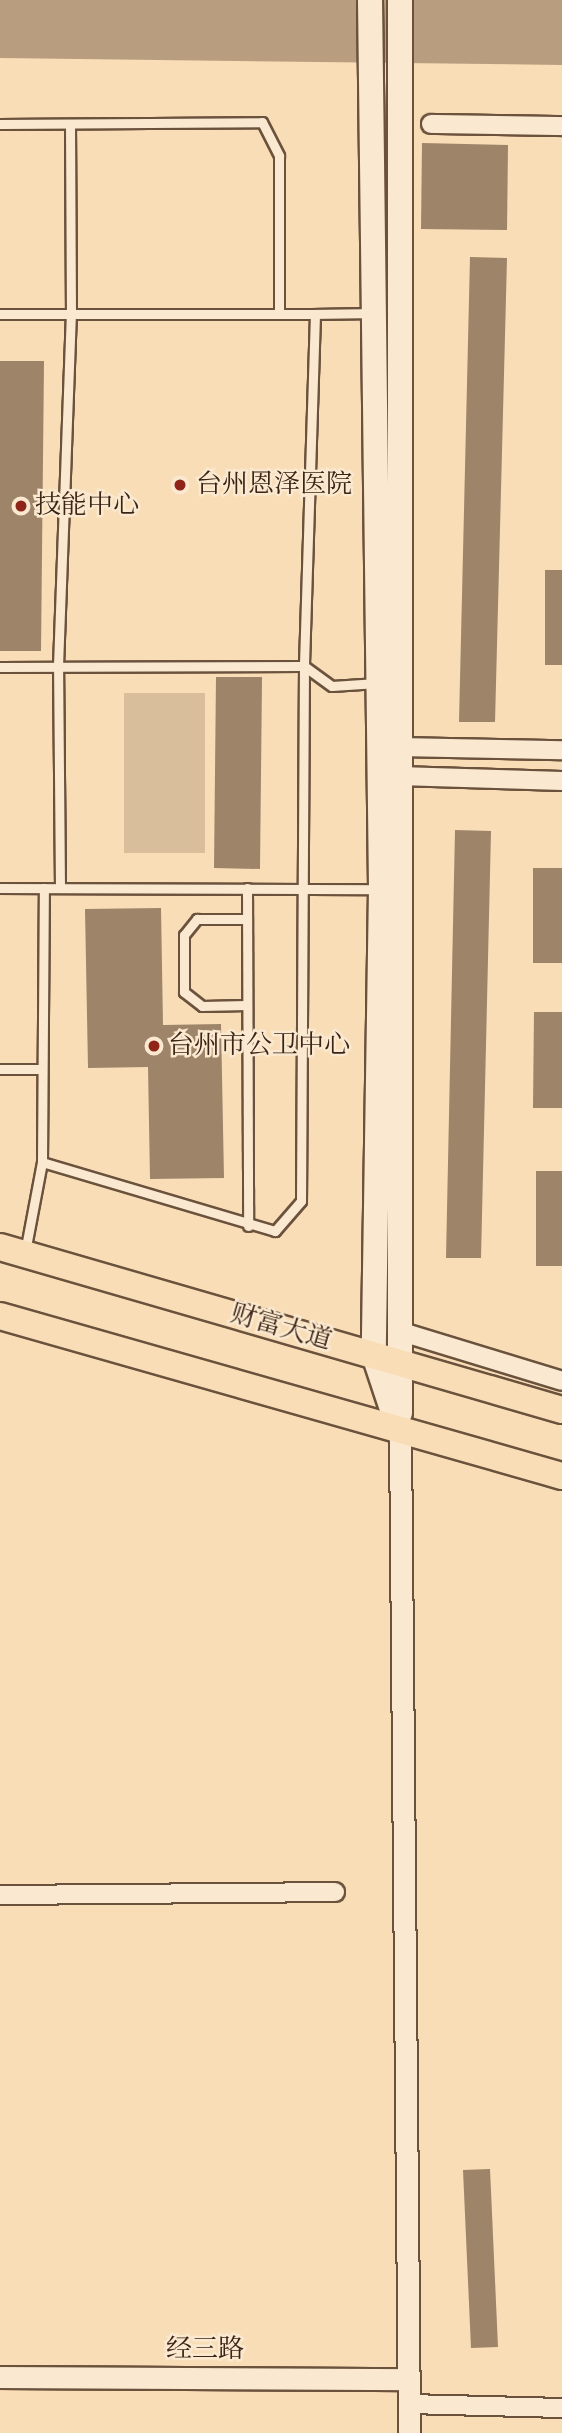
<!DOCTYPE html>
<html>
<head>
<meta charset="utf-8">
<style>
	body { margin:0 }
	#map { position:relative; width:562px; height:2433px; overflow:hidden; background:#f8ddb6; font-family:"IM FELL English","Noto Serif SC",serif }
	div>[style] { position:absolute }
	.green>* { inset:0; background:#d8be9b }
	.water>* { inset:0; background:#b89e7f }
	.building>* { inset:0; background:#9e8469 }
	.roads { filter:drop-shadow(2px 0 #6b523d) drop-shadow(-2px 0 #6b523d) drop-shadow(0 2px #6b523d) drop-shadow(0 -2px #6b523d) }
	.service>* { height:9px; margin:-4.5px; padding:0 4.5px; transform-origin:4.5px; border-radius:4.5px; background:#fae9d0 }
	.minor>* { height:18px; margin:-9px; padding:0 9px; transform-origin:9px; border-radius:9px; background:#fae9d0 }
	.tertiary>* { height:21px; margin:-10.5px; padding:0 10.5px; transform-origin:10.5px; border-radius:10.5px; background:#fae9d0 }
	.secondary>* { height:24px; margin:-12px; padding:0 12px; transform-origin:12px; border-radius:12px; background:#fae9d0 }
	.primary>* { height:26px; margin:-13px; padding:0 13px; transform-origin:13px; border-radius:13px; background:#f8ddb6 }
	.dots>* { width:19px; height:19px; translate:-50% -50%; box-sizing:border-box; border:4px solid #fae9d0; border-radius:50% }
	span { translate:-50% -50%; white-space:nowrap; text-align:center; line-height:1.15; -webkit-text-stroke:5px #fae9d0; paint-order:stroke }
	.poi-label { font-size:26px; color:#3c2415 }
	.left { translate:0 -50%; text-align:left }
	.street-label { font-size:26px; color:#3c2415 }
</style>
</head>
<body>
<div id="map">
	<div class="green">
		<i style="clip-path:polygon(124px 693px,205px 693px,205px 853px,124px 853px)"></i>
	</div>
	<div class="water">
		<i style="clip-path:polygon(0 0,562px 0,562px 65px,0 58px)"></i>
	</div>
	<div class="building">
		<i style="clip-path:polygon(422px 143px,508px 145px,507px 230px,421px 229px)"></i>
		<i style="clip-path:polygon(470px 257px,507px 258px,495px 722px,459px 722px)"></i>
		<i style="clip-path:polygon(0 361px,44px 361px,41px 651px,0 651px)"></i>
		<i style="clip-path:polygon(545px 570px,562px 570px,562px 665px,545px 665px)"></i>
		<i style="clip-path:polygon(216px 677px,262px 677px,260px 869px,214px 868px)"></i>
		<i style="clip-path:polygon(455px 830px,491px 831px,481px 1258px,446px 1258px)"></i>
		<i style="clip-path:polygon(533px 868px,562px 868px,562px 963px,533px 963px)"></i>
		<i style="clip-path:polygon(161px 908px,163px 1025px,221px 1024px,224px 1178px,150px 1179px,148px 1067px,88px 1068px,85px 909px)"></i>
		<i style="clip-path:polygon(534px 1012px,562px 1012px,562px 1108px,533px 1108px)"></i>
		<i style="clip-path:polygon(536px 1171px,562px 1171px,562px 1266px,536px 1266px)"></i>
		<i style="clip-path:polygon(490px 2169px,498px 2347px,471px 2348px,463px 2170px)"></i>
	</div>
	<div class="roads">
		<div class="service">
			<i style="left:0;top:124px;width:262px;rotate:-0.4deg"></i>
			<i style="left:262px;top:122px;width:38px;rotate:63deg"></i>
			<i style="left:279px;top:156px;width:158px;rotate:90deg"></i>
			<i style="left:0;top:314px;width:315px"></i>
			<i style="left:315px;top:314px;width:352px;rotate:91.8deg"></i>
			<i style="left:304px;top:666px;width:535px;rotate:90.32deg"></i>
			<i style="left:301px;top:1201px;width:40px;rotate:131deg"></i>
			<i style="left:275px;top:1231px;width:243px;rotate:-163.5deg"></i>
			<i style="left:315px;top:314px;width:58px;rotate:-1deg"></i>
			<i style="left:0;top:667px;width:304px;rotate:-0.2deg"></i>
			<i style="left:304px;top:666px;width:34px;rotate:36deg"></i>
			<i style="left:332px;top:686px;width:45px;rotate:-3.8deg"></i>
			<i style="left:0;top:888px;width:381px;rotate:0.2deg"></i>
			<i style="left:60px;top:888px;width:222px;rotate:-90.5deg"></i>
			<i style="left:58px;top:666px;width:351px;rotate:-87.9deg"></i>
			<i style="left:71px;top:315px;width:190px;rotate:-90.3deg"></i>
			<i style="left:247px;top:888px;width:338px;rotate:89.8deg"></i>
			<i style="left:247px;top:1005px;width:45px;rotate:178.7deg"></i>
			<i style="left:202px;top:1006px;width:23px;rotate:-142deg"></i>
			<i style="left:184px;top:992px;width:57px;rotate:-90deg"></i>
			<i style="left:184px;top:935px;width:21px;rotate:-51deg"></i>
			<i style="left:197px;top:919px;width:50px"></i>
			<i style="left:0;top:1069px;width:42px"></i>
			<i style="left:25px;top:1252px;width:92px;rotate:-79.3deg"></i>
			<i style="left:42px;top:1162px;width:274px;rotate:-89.6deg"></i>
		</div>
		<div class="minor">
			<i style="left:431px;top:124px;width:131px;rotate:0.9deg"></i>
			<i style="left:399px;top:747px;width:163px;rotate:1.1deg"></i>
			<i style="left:399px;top:776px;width:163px;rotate:1.8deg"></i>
			<i style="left:402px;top:1332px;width:167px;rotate:17deg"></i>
			<i style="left:0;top:1895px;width:335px;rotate:-0.5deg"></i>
			<i style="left:409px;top:2404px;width:153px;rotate:1.5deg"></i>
		</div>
		<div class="tertiary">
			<i style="left:400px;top:1433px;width:1000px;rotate:89.48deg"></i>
			<i style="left:0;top:2377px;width:409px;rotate:0.3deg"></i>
		</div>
		<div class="secondary">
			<i style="left:370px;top:0;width:889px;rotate:89.29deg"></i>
			<i style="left:381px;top:889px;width:466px;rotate:90.9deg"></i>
			<i style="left:374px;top:1355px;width:82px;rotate:71.6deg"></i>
			<i style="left:400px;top:0;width:1413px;rotate:90deg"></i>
		</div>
		<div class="primary">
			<i style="left:0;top:1247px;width:585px;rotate:16.17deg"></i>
			<i style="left:0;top:1316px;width:584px;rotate:15.89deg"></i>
		</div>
	</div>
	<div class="dots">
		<i style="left:180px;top:485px;background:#8f2418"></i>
		<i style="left:21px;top:506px;background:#8f2418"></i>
		<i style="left:154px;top:1046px;background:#8f2418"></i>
	</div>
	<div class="poi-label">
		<span class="left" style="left:196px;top:485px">台州恩泽医院</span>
		<span class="left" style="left:35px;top:506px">技能中心</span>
		<span class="left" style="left:168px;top:1046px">台州市公卫中心</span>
	</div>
	<div class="street-label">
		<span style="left:281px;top:1328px;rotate:16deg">财富大道</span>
		<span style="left:205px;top:2350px">经三路</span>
	</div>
</div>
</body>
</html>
